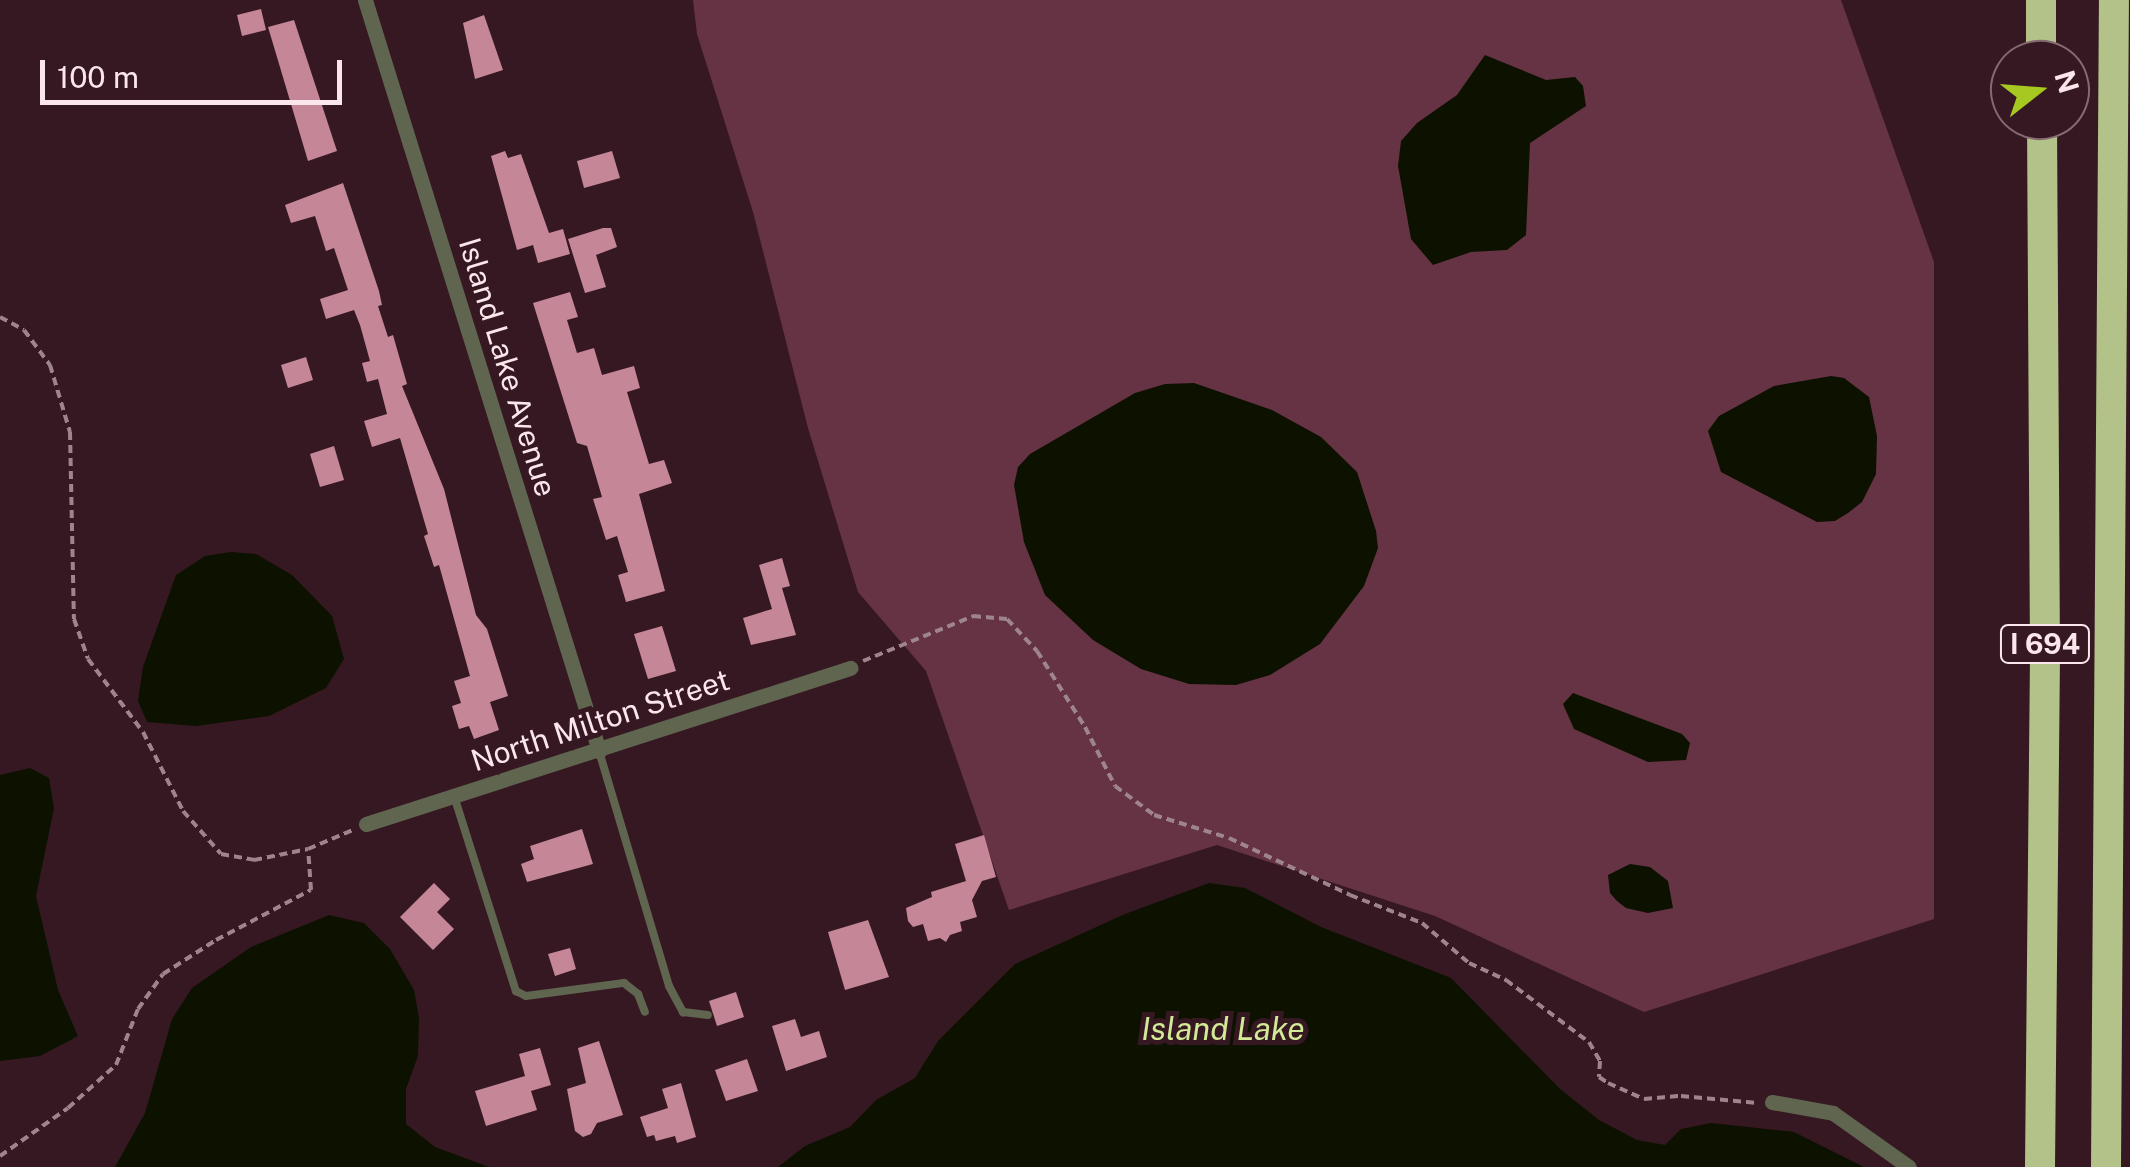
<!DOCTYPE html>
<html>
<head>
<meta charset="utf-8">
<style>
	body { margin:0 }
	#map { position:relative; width:2130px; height:1167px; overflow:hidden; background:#361822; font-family:"Public Sans",sans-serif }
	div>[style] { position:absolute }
	.green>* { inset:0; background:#634 }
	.water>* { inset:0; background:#0c1100 }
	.building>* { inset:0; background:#c58698 }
	.path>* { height:4px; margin-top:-2px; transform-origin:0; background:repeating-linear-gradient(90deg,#9e858c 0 8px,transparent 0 13px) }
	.lane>* { height:8px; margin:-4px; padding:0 4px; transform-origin:4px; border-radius:4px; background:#5f654f }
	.street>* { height:15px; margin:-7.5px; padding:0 7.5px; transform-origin:7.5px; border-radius:7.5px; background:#5f654f }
	.highway>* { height:30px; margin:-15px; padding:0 15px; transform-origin:15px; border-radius:15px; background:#b2c288 }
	span { translate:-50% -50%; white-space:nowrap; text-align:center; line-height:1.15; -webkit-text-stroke:10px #361822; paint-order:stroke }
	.shield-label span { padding:2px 8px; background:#361822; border:2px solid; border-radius:8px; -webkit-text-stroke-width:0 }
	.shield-label { font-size:28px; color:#fbe6eb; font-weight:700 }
	.street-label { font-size:30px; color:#fbe6eb }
	.water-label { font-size:32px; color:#d2e996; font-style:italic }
	.north { position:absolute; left:1990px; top:40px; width:100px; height:100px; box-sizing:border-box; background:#361822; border:2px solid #856a72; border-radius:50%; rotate:73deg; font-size:28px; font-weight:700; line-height:40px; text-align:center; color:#fbe6eb }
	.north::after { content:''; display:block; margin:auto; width:35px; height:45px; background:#a7c820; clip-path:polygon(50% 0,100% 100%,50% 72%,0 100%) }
	.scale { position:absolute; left:40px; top:60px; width:302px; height:45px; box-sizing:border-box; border:5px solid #fbe6eb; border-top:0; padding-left:12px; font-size:30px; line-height:35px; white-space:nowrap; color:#fbe6eb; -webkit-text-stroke:8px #361822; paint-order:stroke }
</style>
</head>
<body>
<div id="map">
	<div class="green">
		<i style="clip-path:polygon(693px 0,1841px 0,1934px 262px,1934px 919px,1644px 1012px,1435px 916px,1217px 845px,1009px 910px,926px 671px,858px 592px,808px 428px,753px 212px,697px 34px)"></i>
	</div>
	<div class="water">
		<i style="clip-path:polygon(1485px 55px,1546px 80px,1575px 77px,1583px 86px,1586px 106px,1530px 143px,1526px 235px,1507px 250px,1471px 252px,1433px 265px,1411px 239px,1398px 166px,1401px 141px,1417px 123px,1457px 95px)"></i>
		<i style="clip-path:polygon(1831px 376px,1844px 378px,1869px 397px,1877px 436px,1876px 474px,1862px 502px,1848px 513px,1835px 521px,1817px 522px,1721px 472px,1708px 431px,1719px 416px,1774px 386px)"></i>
		<i style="clip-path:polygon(1194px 383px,1272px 410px,1321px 437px,1357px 472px,1376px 531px,1378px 548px,1364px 586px,1320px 644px,1270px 675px,1236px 685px,1189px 684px,1141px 669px,1093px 640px,1045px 595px,1024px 542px,1014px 485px,1018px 467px,1030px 454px,1135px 393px,1165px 384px)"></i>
		<i style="clip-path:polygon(231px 552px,256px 554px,292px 575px,332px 616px,344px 659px,326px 688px,269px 716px,196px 726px,147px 722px,138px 701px,143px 667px,176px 575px,205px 556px)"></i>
		<i style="clip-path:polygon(1573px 693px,1682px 734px,1690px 743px,1686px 760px,1648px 762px,1574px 729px,1563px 704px)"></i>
		<i style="clip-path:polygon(30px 768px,49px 778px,54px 808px,36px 896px,58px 990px,78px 1036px,40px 1056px,0 1061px,0 775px)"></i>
		<i style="clip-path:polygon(1630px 864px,1650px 867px,1668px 881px,1673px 908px,1648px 913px,1626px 908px,1617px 901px,1610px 893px,1608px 875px)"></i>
		<i style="clip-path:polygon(1209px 883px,1245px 888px,1321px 927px,1451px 978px,1560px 1089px,1599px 1120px,1637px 1140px,1665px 1145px,1681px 1129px,1711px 1123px,1794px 1132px,1864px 1167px,778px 1167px,805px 1146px,850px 1127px,876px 1100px,915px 1078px,938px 1041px,1015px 964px,1125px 914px)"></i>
		<i style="clip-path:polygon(329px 915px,364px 923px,390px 949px,414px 990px,419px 1018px,418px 1056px,406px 1089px,406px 1124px,435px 1147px,489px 1167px,115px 1167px,145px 1113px,172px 1019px,192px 988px,251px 947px)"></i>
	</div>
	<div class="building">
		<i style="clip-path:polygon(261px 9px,266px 30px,242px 36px,237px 15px)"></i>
		<i style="clip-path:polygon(484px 15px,503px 70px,475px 79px,463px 23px)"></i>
		<i style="clip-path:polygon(294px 20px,337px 151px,308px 161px,268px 27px)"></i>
		<i style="clip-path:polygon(505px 151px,508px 158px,521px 154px,549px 233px,563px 229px,570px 254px,538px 263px,533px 245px,517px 250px,491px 156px)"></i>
		<i style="clip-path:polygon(612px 151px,620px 178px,584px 188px,577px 161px)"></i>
		<i style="clip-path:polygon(343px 183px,379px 291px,382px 305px,378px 306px,388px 337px,393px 335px,407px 384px,402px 386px,444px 489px,476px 615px,487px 629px,508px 696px,490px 702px,499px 730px,474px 739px,469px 726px,459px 729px,452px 706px,461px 703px,454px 681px,470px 676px,439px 565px,434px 567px,424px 536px,428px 534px,400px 438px,372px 447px,364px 421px,387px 414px,378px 379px,367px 382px,362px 363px,370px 361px,360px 325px,354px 310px,326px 319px,320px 299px,348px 290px,334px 248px,326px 251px,315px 216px,291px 223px,285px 205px)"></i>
		<i style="clip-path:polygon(603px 228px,611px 228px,617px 247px,596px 255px,606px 287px,585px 293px,568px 239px)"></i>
		<i style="clip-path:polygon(570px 292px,578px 317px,567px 320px,577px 353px,594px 348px,602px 375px,634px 366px,640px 388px,627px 392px,649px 464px,664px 460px,672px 483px,639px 494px,665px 591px,626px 602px,618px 575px,628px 572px,617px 536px,606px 540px,593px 499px,602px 497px,587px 446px,577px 443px,533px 303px)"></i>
		<i style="clip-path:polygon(306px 357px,313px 380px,288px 388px,281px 365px)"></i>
		<i style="clip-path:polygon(334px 446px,344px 480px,320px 487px,310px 454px)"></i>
		<i style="clip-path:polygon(782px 558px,790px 586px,782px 588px,796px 635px,751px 645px,743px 618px,772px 609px,759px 565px)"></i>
		<i style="clip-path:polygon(662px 626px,676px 671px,648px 679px,634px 634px)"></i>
		<i style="clip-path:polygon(582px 829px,593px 864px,527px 882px,521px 864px,534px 859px,530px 846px)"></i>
		<i style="clip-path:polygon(984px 835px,996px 877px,982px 881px,972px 900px,977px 917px,960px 922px,962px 931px,950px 935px,946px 942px,940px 938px,928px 941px,923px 924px,913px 927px,908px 921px,906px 908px,932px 897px,931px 892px,966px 881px,955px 844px)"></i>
		<i style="clip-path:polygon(434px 883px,450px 899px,437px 912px,454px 929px,433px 950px,400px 917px)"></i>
		<i style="clip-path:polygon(868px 920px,889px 977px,845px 990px,828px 932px)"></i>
		<i style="clip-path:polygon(570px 948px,576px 969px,555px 976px,548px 954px)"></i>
		<i style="clip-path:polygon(736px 992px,744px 1017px,717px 1026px,709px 1001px)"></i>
		<i style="clip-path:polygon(795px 1019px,801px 1037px,819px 1031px,827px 1057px,786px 1071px,772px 1026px)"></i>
		<i style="clip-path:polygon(599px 1041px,623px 1115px,597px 1123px,591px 1134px,583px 1137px,575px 1131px,567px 1089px,586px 1083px,578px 1048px)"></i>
		<i style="clip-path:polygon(540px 1048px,551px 1085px,531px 1091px,537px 1110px,486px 1126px,475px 1091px,525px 1076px,519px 1054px)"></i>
		<i style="clip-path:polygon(747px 1059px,758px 1091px,726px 1101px,715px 1070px)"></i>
		<i style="clip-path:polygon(681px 1083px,696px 1137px,677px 1143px,675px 1136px,656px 1141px,654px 1135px,647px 1137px,640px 1117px,668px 1108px,662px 1089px)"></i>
	</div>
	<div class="path">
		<i style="left:0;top:317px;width:27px;rotate:28deg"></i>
		<i style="left:24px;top:330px;width:44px;rotate:53.4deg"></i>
		<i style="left:50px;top:365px;width:70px;rotate:73.4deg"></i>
		<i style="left:70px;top:432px;width:187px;rotate:88.8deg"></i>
		<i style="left:74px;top:619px;width:42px;rotate:70.7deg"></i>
		<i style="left:88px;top:659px;width:91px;rotate:53deg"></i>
		<i style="left:143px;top:732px;width:89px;rotate:63.1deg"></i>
		<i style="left:183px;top:811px;width:57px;rotate:48.5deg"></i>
		<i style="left:221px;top:854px;width:34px;rotate:10deg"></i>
		<i style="left:254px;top:860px;width:55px;rotate:-11.5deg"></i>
		<i style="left:308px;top:849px;width:49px;rotate:-22.9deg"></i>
		<i style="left:863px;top:661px;width:119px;rotate:-22.2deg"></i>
		<i style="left:973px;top:616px;width:34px;rotate:5deg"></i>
		<i style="left:1007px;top:619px;width:44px;rotate:46.8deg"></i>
		<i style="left:1037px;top:651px;width:90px;rotate:57.7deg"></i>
		<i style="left:1085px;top:727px;width:66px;rotate:63deg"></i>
		<i style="left:1115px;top:786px;width:49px;rotate:36.6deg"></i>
		<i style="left:1154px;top:815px;width:78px;rotate:17deg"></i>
		<i style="left:1229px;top:838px;width:134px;rotate:25.2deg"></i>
		<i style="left:1350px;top:895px;width:77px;rotate:21.3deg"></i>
		<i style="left:1422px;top:923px;width:62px;rotate:40.4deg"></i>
		<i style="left:1469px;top:963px;width:41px;rotate:24.7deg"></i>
		<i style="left:1506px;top:980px;width:104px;rotate:36.8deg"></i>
		<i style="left:1589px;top:1042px;width:22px;rotate:60deg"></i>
		<i style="left:1600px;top:1061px;width:16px;rotate:94deg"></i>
		<i style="left:1599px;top:1077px;width:11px;rotate:34deg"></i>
		<i style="left:1608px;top:1083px;width:39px;rotate:24deg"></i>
		<i style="left:1644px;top:1099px;width:37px;rotate:-5deg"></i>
		<i style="left:1681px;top:1096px;width:77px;rotate:5.2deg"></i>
		<i style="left:0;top:1156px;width:83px;rotate:-35.2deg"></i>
		<i style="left:68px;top:1108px;width:64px;rotate:-41.9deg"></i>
		<i style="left:116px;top:1065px;width:60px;rotate:-68.6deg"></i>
		<i style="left:138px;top:1009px;width:43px;rotate:-54.5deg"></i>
		<i style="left:163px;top:974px;width:63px;rotate:-32.7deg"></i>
		<i style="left:216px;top:940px;width:107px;rotate:-27.8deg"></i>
		<i style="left:311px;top:890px;width:39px;rotate:-94deg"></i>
	</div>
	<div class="lane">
		<i style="left:599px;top:751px;width:245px;rotate:73.4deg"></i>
		<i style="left:669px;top:986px;width:30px;rotate:62deg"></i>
		<i style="left:683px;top:1012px;width:25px;rotate:7deg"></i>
		<i style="left:454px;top:796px;width:205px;rotate:72.4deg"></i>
		<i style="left:516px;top:991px;width:11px;rotate:27deg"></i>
		<i style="left:526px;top:996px;width:99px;rotate:-7.6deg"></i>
		<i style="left:624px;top:983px;width:18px;rotate:38deg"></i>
		<i style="left:638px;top:994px;width:19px;rotate:69deg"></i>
	</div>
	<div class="street">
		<i style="left:365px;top:0;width:787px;rotate:72.69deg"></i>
		<i style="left:366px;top:824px;width:509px;rotate:-17.86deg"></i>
		<i style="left:1772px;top:1102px;width:62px;rotate:10.2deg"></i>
		<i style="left:1833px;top:1113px;width:93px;rotate:35.4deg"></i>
	</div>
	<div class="highway">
		<i style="left:2041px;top:0;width:60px;rotate:90deg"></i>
		<i style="left:2040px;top:1167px;width:511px;rotate:-89.44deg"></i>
		<i style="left:2045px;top:656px;width:536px;rotate:-90.32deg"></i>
		<i style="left:2106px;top:1167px;width:1167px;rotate:-89.61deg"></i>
	</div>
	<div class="shield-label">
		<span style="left:2045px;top:644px">I 694</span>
	</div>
	<div class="street-label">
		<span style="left:508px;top:367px;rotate:73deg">Island Lake Avenue</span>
		<span style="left:600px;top:720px;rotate:-18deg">North Milton Street</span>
	</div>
	<div class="water-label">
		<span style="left:1223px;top:1029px">Island Lake</span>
	</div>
	<div class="north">N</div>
	<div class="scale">100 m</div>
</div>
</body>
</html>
